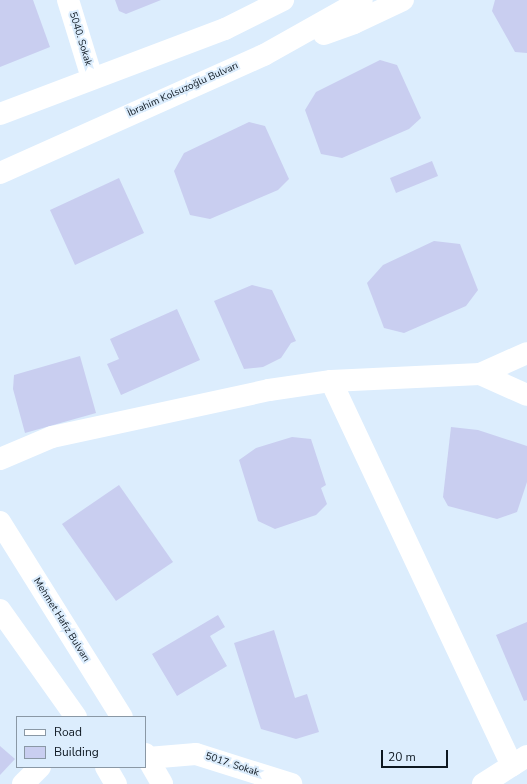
<!DOCTYPE html>
<html>
<head>
<meta charset="utf-8">
<style>
	body { margin:0 }
	#map { position:relative; width:527px; height:784px; overflow:hidden; background:#dcedfd; font-family:"Nunito Sans",sans-serif }
	div>[style] { position:absolute }
	.building>* { inset:0; background:#c9cef0 }
	.street>* { height:22px; margin:-11px; padding:0 11px; transform-origin:11px; border-radius:11px; background:#fff }
	.secondary>* { height:22px; margin:-11px; padding:0 11px; transform-origin:11px; border-radius:11px; background:#fff }
	span { translate:-50% -50%; white-space:nowrap; text-align:center; line-height:1.15; -webkit-text-stroke:4px #dcedfd; paint-order:stroke }
	.street-label { font-size:10px; color:#0e1821 }
	.legend { position:absolute; left:16px; top:716px; width:130px; height:52px; box-sizing:border-box; background:#dcedfd; border:1px solid #8a98a5; margin:0; padding:5px 7px; list-style:none; font-size:12px; color:#0e1821 }
	.legend li { display:flex; align-items:center; gap:8px; height:20px }
	.legend b { width:20px; border:1px solid #8a98a5 }
	.scale { position:absolute; left:381px; top:750px; width:67px; height:18px; box-sizing:border-box; border:2px solid #0e1821; border-top:0; padding-left:5px; font-size:12px; line-height:14px; white-space:nowrap; color:#0e1821; -webkit-text-stroke:3px #dcedfd; paint-order:stroke }
</style>
</head>
<body>
<div id="map">
	<div class="building">
		<i style="clip-path:polygon(0 0,33px 0,50px 47px,0 67px)"></i>
		<i style="clip-path:polygon(115px 0,161px 0,126px 14px,119px 11px)"></i>
		<i style="clip-path:polygon(495px 0,527px 0,527px 53px,515px 52px,492px 11px)"></i>
		<i style="clip-path:polygon(380px 60px,397px 65px,421px 118px,409px 129px,342px 158px,321px 154px,305px 110px,316px 92px)"></i>
		<i style="clip-path:polygon(249px 122px,265px 126px,289px 179px,278px 190px,210px 219px,190px 215px,174px 171px,184px 153px)"></i>
		<i style="clip-path:polygon(432px 161px,438px 176px,396px 193px,390px 178px)"></i>
		<i style="clip-path:polygon(119px 178px,144px 233px,75px 265px,50px 210px)"></i>
		<i style="clip-path:polygon(434px 241px,460px 244px,478px 290px,466px 306px,404px 333px,384px 328px,367px 283px,383px 265px)"></i>
		<i style="clip-path:polygon(252px 285px,272px 290px,296px 341px,291px 343px,281px 358px,263px 367px,244px 369px,214px 301px)"></i>
		<i style="clip-path:polygon(177px 309px,200px 360px,121px 395px,107px 364px,119px 359px,110px 339px)"></i>
		<i style="clip-path:polygon(80px 356px,96px 413px,25px 433px,13px 389px,14px 375px)"></i>
		<i style="clip-path:polygon(451px 427px,478px 430px,527px 446px,527px 482px,517px 512px,497px 519px,448px 506px,443px 497px)"></i>
		<i style="clip-path:polygon(292px 437px,311px 439px,326px 485px,321px 488px,327px 504px,316px 515px,275px 529px,258px 521px,239px 460px,256px 448px)"></i>
		<i style="clip-path:polygon(119px 485px,173px 562px,116px 601px,62px 524px)"></i>
		<i style="clip-path:polygon(218px 615px,225px 627px,210px 636px,227px 666px,177px 696px,152px 654px)"></i>
		<i style="clip-path:polygon(527px 622px,527px 700px,524px 701px,496px 635px)"></i>
		<i style="clip-path:polygon(274px 630px,295px 698px,307px 694px,319px 732px,296px 739px,261px 729px,234px 643px)"></i>
		<i style="clip-path:polygon(0 746px,15px 759px,0 775px)"></i>
	</div>
	<div class="street">
		<i style="left:68px;top:0;width:82px;rotate:72.9deg"></i>
		<i style="left:480px;top:374px;width:51px;rotate:24.1deg"></i>
		<i style="left:331px;top:381px;width:425px;rotate:64.8deg"></i>
		<i style="left:0;top:459px;width:56px;rotate:-22.9deg"></i>
		<i style="left:52px;top:437px;width:222px;rotate:-12.2deg"></i>
		<i style="left:269px;top:390px;width:63px;rotate:-8.3deg"></i>
		<i style="left:331px;top:381px;width:149px;rotate:-2.7deg"></i>
		<i style="left:480px;top:374px;width:51px;rotate:-24.1deg"></i>
		<i style="left:148px;top:758px;width:48px;rotate:-4.8deg"></i>
		<i style="left:196px;top:754px;width:100px;rotate:17.5deg"></i>
		<i style="left:23px;top:784px;width:24px;rotate:-45deg"></i>
		<i style="left:483px;top:784px;width:52px;rotate:-32.5deg"></i>
	</div>
	<div class="secondary">
		<i style="left:324px;top:34px;width:32px;rotate:-20deg"></i>
		<i style="left:354px;top:23px;width:54px;rotate:-25.1deg"></i>
		<i style="left:0;top:114px;width:241px;rotate:-20.7deg"></i>
		<i style="left:225px;top:29px;width:65px;rotate:-26.6deg"></i>
		<i style="left:0;top:173px;width:289px;rotate:-24.1deg"></i>
		<i style="left:264px;top:55px;width:112px;rotate:-29.3deg"></i>
		<i style="left:0;top:522px;width:230px;rotate:58deg"></i>
		<i style="left:0;top:610px;width:131px;rotate:54.6deg"></i>
		<i style="left:145px;top:754px;width:34px;rotate:60deg"></i>
		<i style="left:106px;top:767px;width:20px;rotate:60deg"></i>
	</div>
	<div class="street-label">
		<span style="left:80px;top:39px;rotate:73deg">5040. Sokak</span>
		<span style="left:183px;top:90px;rotate:-24deg">İbrahim Kolsuzoğlu Bulvarı</span>
		<span style="left:61px;top:620px;rotate:58deg">Mehmet Hafız Bulvarı</span>
		<span style="left:232px;top:765px;rotate:18deg">5017. Sokak</span>
	</div>
	<ul class="legend">
	<li><b style="height:5px;background:#fff"></b>Road</li>
	<li><b style="height:11px;background:#c9cef0"></b>Building</li>
	</ul>
	<div class="scale">20 m</div>
</div>
</body>
</html>
